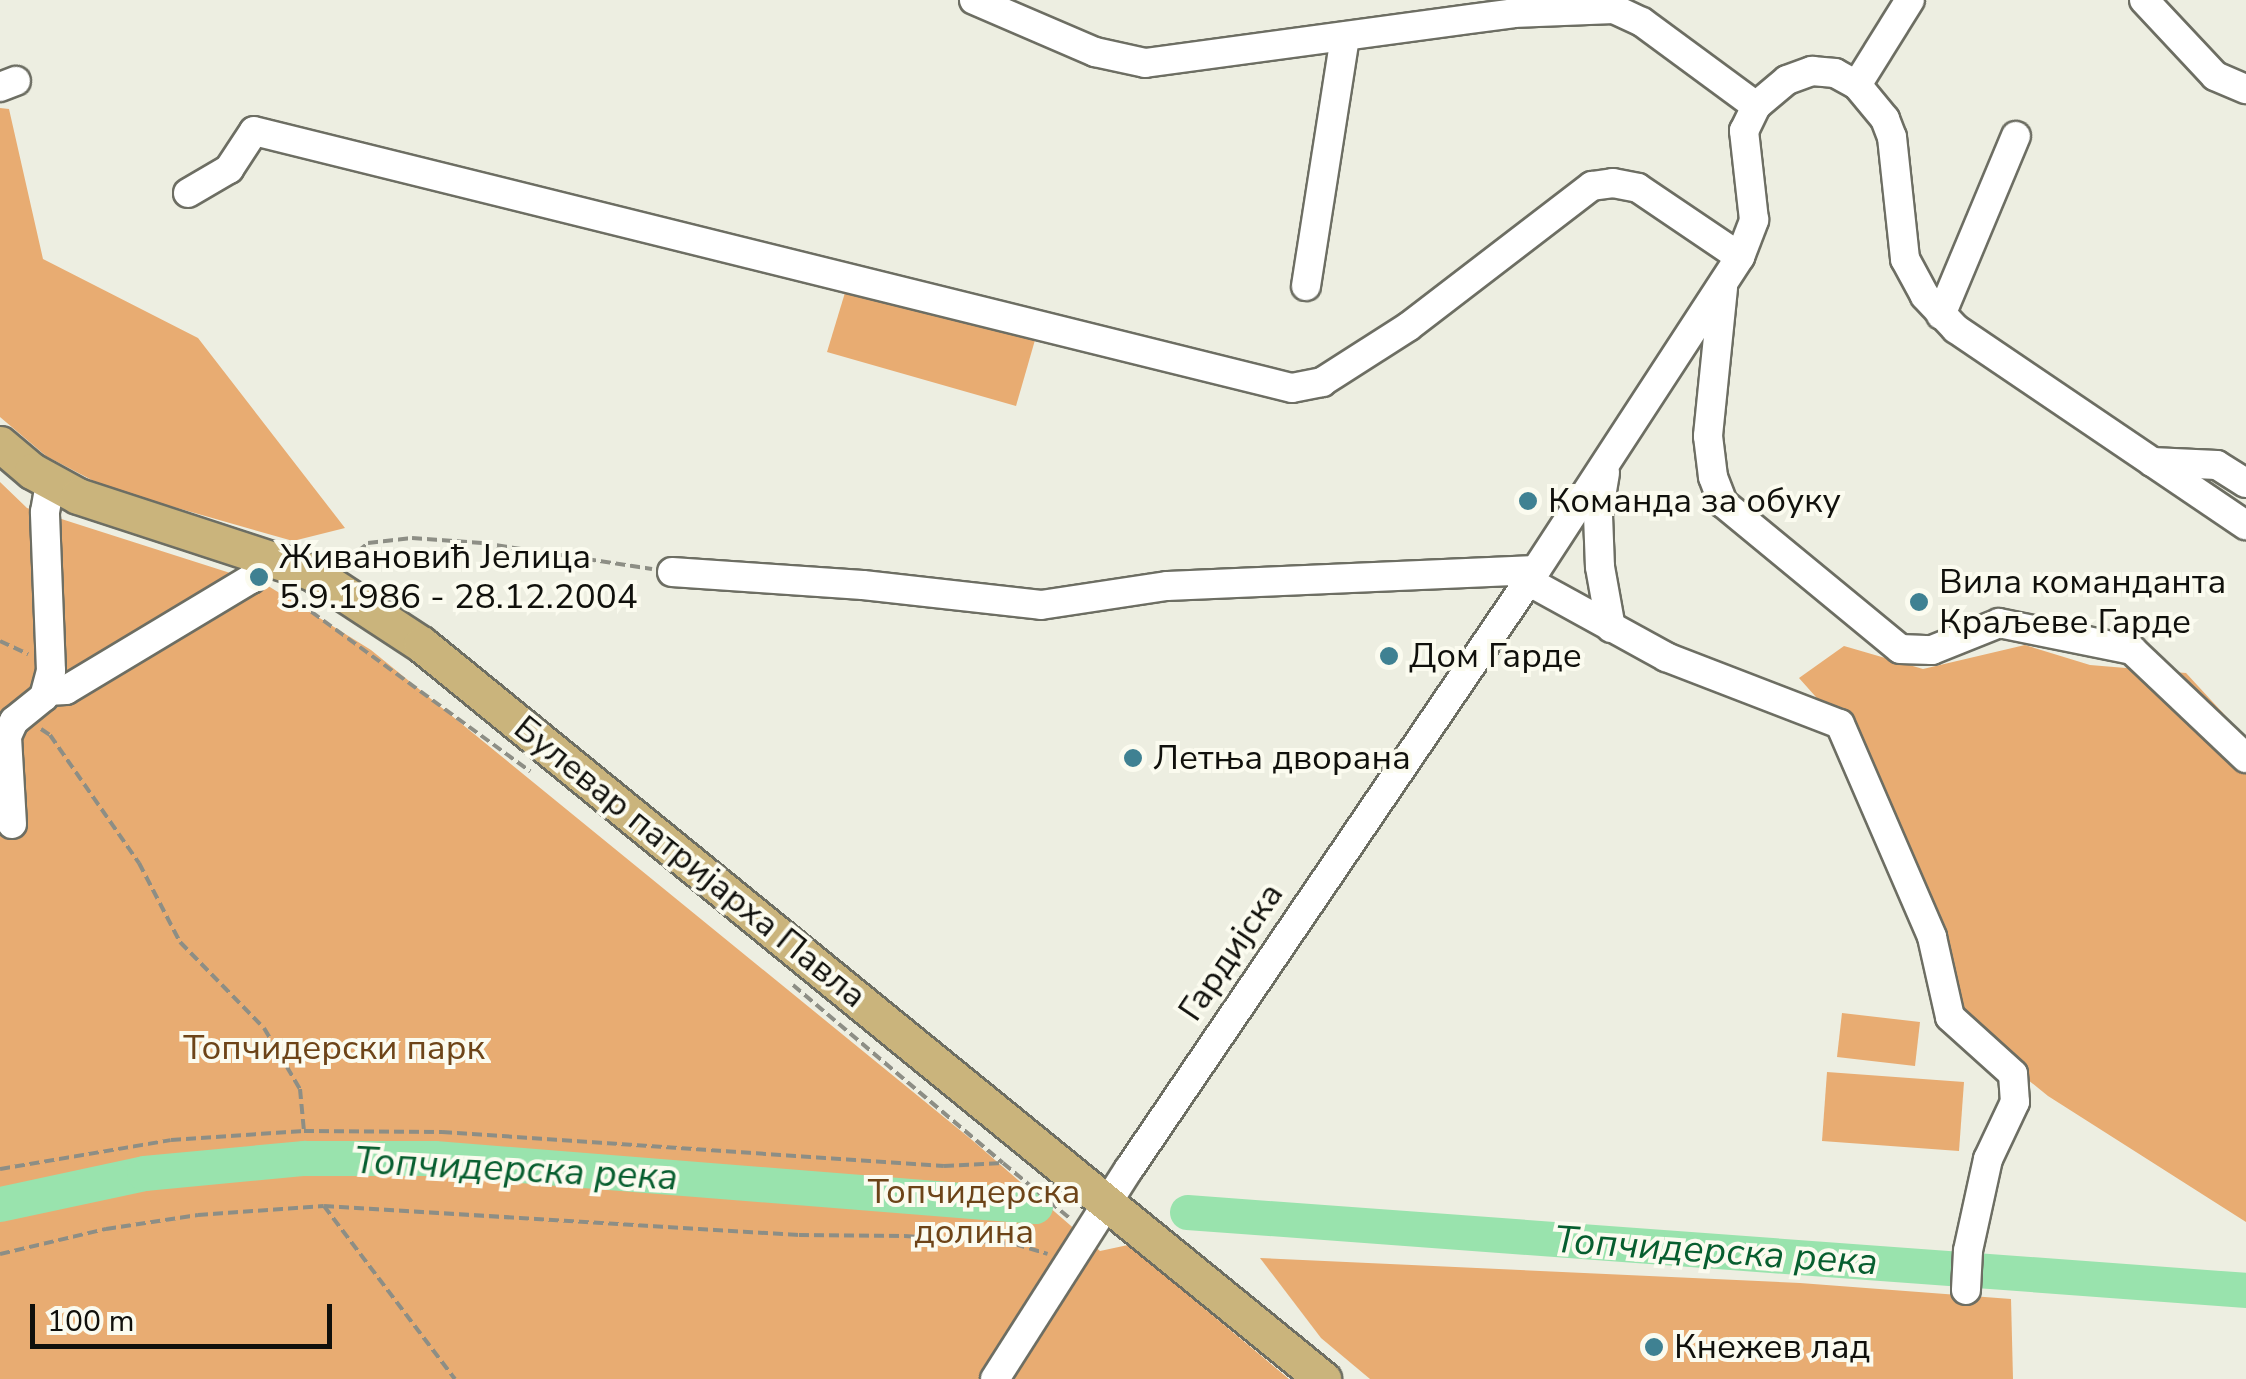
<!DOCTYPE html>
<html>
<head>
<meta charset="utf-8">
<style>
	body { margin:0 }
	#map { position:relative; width:2246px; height:1379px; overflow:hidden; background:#edeee1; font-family:"Nunito Sans",sans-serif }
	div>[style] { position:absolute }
	.green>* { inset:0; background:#e8ac72 }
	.river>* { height:35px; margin:-17.5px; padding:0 17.5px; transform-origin:17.5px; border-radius:17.5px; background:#99e3ad }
	.path>* { height:4px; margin-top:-2px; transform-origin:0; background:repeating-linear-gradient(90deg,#8d8e85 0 10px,transparent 0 15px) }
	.roads { filter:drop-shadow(2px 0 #6d6e63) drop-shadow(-2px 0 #6d6e63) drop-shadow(0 2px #6d6e63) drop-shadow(0 -2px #6d6e63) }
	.minor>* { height:28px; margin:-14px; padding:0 14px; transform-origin:14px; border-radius:14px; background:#fff }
	.major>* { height:35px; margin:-17.5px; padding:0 17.5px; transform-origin:17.5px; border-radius:17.5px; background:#cab47c }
	.dots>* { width:28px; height:28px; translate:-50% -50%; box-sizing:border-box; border:5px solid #fbfbef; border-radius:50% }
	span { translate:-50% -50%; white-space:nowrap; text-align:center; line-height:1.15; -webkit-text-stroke:8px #fbfbef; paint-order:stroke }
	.poi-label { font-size:35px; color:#10100c }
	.left { translate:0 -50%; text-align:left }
	.street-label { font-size:35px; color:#10100c }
	.park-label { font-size:35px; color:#6d4418 }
	.water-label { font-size:38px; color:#075e2f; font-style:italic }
	.scale { position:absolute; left:30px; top:1304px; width:302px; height:45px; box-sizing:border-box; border:5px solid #10100c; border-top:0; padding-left:12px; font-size:30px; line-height:35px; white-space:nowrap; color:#10100c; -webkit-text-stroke:8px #fbfbef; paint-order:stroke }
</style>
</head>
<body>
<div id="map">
	<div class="green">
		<i style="clip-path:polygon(0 108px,9px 109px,43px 259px,198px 338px,345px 528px,293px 541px,107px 488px,46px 456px,0 417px)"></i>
		<i style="clip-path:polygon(847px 286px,1035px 340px,1016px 406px,827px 352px)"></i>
		<i style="clip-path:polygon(0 482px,27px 508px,265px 584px,371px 650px,972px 1140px,1100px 1251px,1128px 1245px,1289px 1379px,0 1379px)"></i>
		<i style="clip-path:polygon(2025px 645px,2090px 665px,2186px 673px,2246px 738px,2246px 1222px,2048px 1096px,1950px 1017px,1840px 724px,1799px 678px,1844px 646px,1923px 669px)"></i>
		<i style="clip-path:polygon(1842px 1013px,1920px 1022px,1915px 1066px,1837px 1057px)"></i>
		<i style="clip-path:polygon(1827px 1072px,1964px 1082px,1959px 1151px,1822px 1141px)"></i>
		<i style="clip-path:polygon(1260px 1258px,1800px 1283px,2011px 1299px,2013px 1379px,1370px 1379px,1321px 1338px)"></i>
	</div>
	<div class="river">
		<i style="left:0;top:1204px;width:147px;rotate:-12.1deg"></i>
		<i style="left:144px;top:1173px;width:161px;rotate:-5.4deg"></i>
		<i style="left:304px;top:1158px;width:130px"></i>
		<i style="left:434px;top:1158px;width:603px;rotate:4.57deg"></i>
		<i style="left:1187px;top:1212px;width:1062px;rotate:4.21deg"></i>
	</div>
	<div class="path">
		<i style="left:346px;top:561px;width:28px;rotate:-39deg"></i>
		<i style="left:368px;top:543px;width:44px;rotate:-6.5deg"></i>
		<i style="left:412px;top:538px;width:70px;rotate:4.1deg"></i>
		<i style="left:482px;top:543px;width:172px;rotate:8.7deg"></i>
		<i style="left:287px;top:594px;width:301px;rotate:36.1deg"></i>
		<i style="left:0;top:641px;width:31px;rotate:25deg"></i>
		<i style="left:41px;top:729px;width:11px;rotate:34deg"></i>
		<i style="left:50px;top:735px;width:156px;rotate:55.2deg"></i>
		<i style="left:139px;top:863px;width:89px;rotate:62.6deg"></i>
		<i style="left:180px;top:942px;width:120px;rotate:45.7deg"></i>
		<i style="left:264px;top:1028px;width:71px;rotate:59.5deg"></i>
		<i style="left:300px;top:1089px;width:42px;rotate:84.6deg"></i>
		<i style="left:793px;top:985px;width:275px;rotate:40.3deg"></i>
		<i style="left:0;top:1169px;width:173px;rotate:-9.6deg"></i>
		<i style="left:171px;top:1140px;width:133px;rotate:-3.9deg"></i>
		<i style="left:304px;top:1131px;width:138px;rotate:0.4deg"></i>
		<i style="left:442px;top:1132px;width:503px;rotate:3.87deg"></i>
		<i style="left:944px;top:1166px;width:59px;rotate:-2.9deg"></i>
		<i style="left:1003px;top:1163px;width:89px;rotate:39.6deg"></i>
		<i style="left:324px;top:1206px;width:217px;rotate:52.9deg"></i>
		<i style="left:0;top:1254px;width:109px;rotate:-13.3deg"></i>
		<i style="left:106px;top:1229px;width:93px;rotate:-8.7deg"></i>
		<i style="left:198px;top:1215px;width:126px;rotate:-4.1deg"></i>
		<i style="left:324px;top:1206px;width:476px;rotate:3.5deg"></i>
		<i style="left:799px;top:1235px;width:106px;rotate:0.5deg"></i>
		<i style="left:905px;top:1236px;width:110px;rotate:4.2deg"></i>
		<i style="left:1015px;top:1244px;width:34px;rotate:17deg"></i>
	</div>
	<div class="roads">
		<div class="minor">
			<i style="left:974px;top:0;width:132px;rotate:23.3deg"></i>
			<i style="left:1095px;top:52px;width:51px;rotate:12.4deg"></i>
			<i style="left:1145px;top:63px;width:371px;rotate:-7.7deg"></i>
			<i style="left:1513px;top:13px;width:101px;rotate:-2.3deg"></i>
			<i style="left:1614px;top:9px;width:31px;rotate:25deg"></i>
			<i style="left:1642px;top:22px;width:142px;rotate:36.4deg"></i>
			<i style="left:2144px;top:0;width:104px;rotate:46.9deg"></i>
			<i style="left:2215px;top:76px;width:34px;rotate:23deg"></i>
			<i style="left:1857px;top:85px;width:100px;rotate:-58.1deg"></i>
			<i style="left:0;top:87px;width:17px;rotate:-21deg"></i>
			<i style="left:188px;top:193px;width:48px;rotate:-30.3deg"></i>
			<i style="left:229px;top:169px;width:45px;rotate:-56.7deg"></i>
			<i style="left:254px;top:131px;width:1069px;rotate:13.91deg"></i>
			<i style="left:1292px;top:388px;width:31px;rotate:-11deg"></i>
			<i style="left:1322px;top:382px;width:102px;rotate:-32.6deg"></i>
			<i style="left:1408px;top:327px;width:232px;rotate:-37.5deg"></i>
			<i style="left:1592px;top:186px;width:21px;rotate:-8deg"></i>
			<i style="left:1613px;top:183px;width:25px;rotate:11deg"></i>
			<i style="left:1638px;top:188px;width:123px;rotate:34.1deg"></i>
			<i style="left:1306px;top:286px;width:252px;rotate:-81.1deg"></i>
			<i style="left:1723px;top:288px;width:149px;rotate:95.8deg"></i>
			<i style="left:1708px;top:436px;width:41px;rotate:83deg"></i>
			<i style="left:1713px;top:477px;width:28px;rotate:69deg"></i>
			<i style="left:1723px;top:503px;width:229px;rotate:39.5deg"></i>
			<i style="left:1900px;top:649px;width:32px;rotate:2deg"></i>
			<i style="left:1932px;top:650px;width:72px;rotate:-21.9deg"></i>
			<i style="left:1999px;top:623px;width:136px;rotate:11.5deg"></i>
			<i style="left:2132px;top:650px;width:157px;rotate:43.5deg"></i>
			<i style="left:1941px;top:315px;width:194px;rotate:-67.3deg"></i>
			<i style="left:2152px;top:462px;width:65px;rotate:2.6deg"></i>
			<i style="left:2217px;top:465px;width:34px;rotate:32deg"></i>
			<i style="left:1605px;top:473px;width:43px;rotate:99.5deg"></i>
			<i style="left:1598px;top:515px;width:52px;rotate:87.8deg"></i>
			<i style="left:1600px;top:567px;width:62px;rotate:79.8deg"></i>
			<i style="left:672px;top:572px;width:191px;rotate:3.9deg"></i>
			<i style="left:863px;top:585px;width:179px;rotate:6.4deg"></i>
			<i style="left:1041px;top:605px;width:127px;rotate:-8.6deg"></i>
			<i style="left:1167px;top:586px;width:369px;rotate:-2.5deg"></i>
			<i style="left:1528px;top:581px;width:158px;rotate:28.8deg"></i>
			<i style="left:1666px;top:657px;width:186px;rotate:21.1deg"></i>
			<i style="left:1840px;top:724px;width:232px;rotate:66.6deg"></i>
			<i style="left:1932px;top:937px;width:82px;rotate:77.3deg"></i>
			<i style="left:1950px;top:1017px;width:85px;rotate:42.1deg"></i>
			<i style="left:2013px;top:1074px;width:28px;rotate:86deg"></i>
			<i style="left:2015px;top:1102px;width:63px;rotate:115.3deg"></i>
			<i style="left:1988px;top:1159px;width:94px;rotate:102.3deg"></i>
			<i style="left:1968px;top:1251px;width:39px;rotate:93deg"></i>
			<i style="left:47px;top:691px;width:19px;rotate:-3deg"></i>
			<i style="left:66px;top:690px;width:216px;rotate:-31deg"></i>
			<i style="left:251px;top:579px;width:30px;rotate:-49deg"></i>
			<i style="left:12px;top:824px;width:88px;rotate:-93.3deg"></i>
			<i style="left:7px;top:736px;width:17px;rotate:-65deg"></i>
			<i style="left:14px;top:721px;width:38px;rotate:-39deg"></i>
			<i style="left:44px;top:697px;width:27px;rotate:-75deg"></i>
			<i style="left:51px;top:671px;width:159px;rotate:-92.2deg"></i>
			<i style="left:45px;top:512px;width:29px;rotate:-80deg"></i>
			<i style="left:995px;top:1379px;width:249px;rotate:-57.5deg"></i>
			<i style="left:1129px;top:1169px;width:724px;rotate:-55.81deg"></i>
			<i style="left:1536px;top:570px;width:374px;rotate:-56.9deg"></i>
			<i style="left:1740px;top:257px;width:40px;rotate:-69deg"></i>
			<i style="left:1754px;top:220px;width:90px;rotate:-96.4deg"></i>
			<i style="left:1744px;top:131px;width:28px;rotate:-64deg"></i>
			<i style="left:1756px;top:106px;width:40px;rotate:-40deg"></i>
			<i style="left:1787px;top:80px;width:27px;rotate:-20deg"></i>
			<i style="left:1812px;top:71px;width:23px;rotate:5deg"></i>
			<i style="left:1835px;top:73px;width:25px;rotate:29deg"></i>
			<i style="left:1857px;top:85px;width:44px;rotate:50.5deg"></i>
			<i style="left:1885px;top:119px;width:19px;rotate:69deg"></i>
			<i style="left:1892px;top:137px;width:123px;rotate:83.9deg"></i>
			<i style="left:1905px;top:259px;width:42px;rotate:61.6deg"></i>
			<i style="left:1925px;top:296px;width:45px;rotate:46.8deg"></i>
			<i style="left:1956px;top:329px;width:350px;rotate:34.1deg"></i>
		</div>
		<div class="major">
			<i style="left:0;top:444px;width:42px;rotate:40.2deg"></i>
			<i style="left:32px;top:471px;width:52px;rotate:28.5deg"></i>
			<i style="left:78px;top:496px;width:245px;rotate:18.1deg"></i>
			<i style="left:311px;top:572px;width:131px;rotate:33.2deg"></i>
			<i style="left:421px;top:644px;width:1164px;rotate:39.18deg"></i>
		</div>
	</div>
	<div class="dots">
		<i style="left:1528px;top:501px;background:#3f8192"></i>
		<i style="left:259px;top:577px;background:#3f8192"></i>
		<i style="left:1919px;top:602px;background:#3f8192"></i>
		<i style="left:1389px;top:656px;background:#3f8192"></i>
		<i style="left:1133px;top:758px;background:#3f8192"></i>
		<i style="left:1654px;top:1347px;background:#3f8192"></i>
	</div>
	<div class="poi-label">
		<span class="left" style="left:1548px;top:501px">Команда за обуку</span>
		<span class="left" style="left:279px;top:577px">Живановић Јелица<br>5.9.1986 - 28.12.2004</span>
		<span class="left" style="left:1939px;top:602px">Вила команданта<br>Краљеве Гарде</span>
		<span class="left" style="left:1409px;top:656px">Дом Гарде</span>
		<span class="left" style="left:1153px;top:758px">Летња дворана</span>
		<span class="left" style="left:1674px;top:1347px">Кнежев лад</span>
	</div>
	<div class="street-label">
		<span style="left:690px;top:862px;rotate:39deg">Булевар патријарха Павла</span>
		<span style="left:1231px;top:952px;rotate:-56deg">Гардијска</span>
	</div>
	<div class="park-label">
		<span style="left:334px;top:1048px">Топчидерски парк</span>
		<span style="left:974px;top:1212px">Топчидерска<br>долина</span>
	</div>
	<div class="water-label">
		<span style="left:516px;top:1169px;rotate:3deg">Топчидерска река</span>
		<span style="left:1716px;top:1251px;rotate:4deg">Топчидерска река</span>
	</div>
	<div class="scale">100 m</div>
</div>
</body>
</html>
